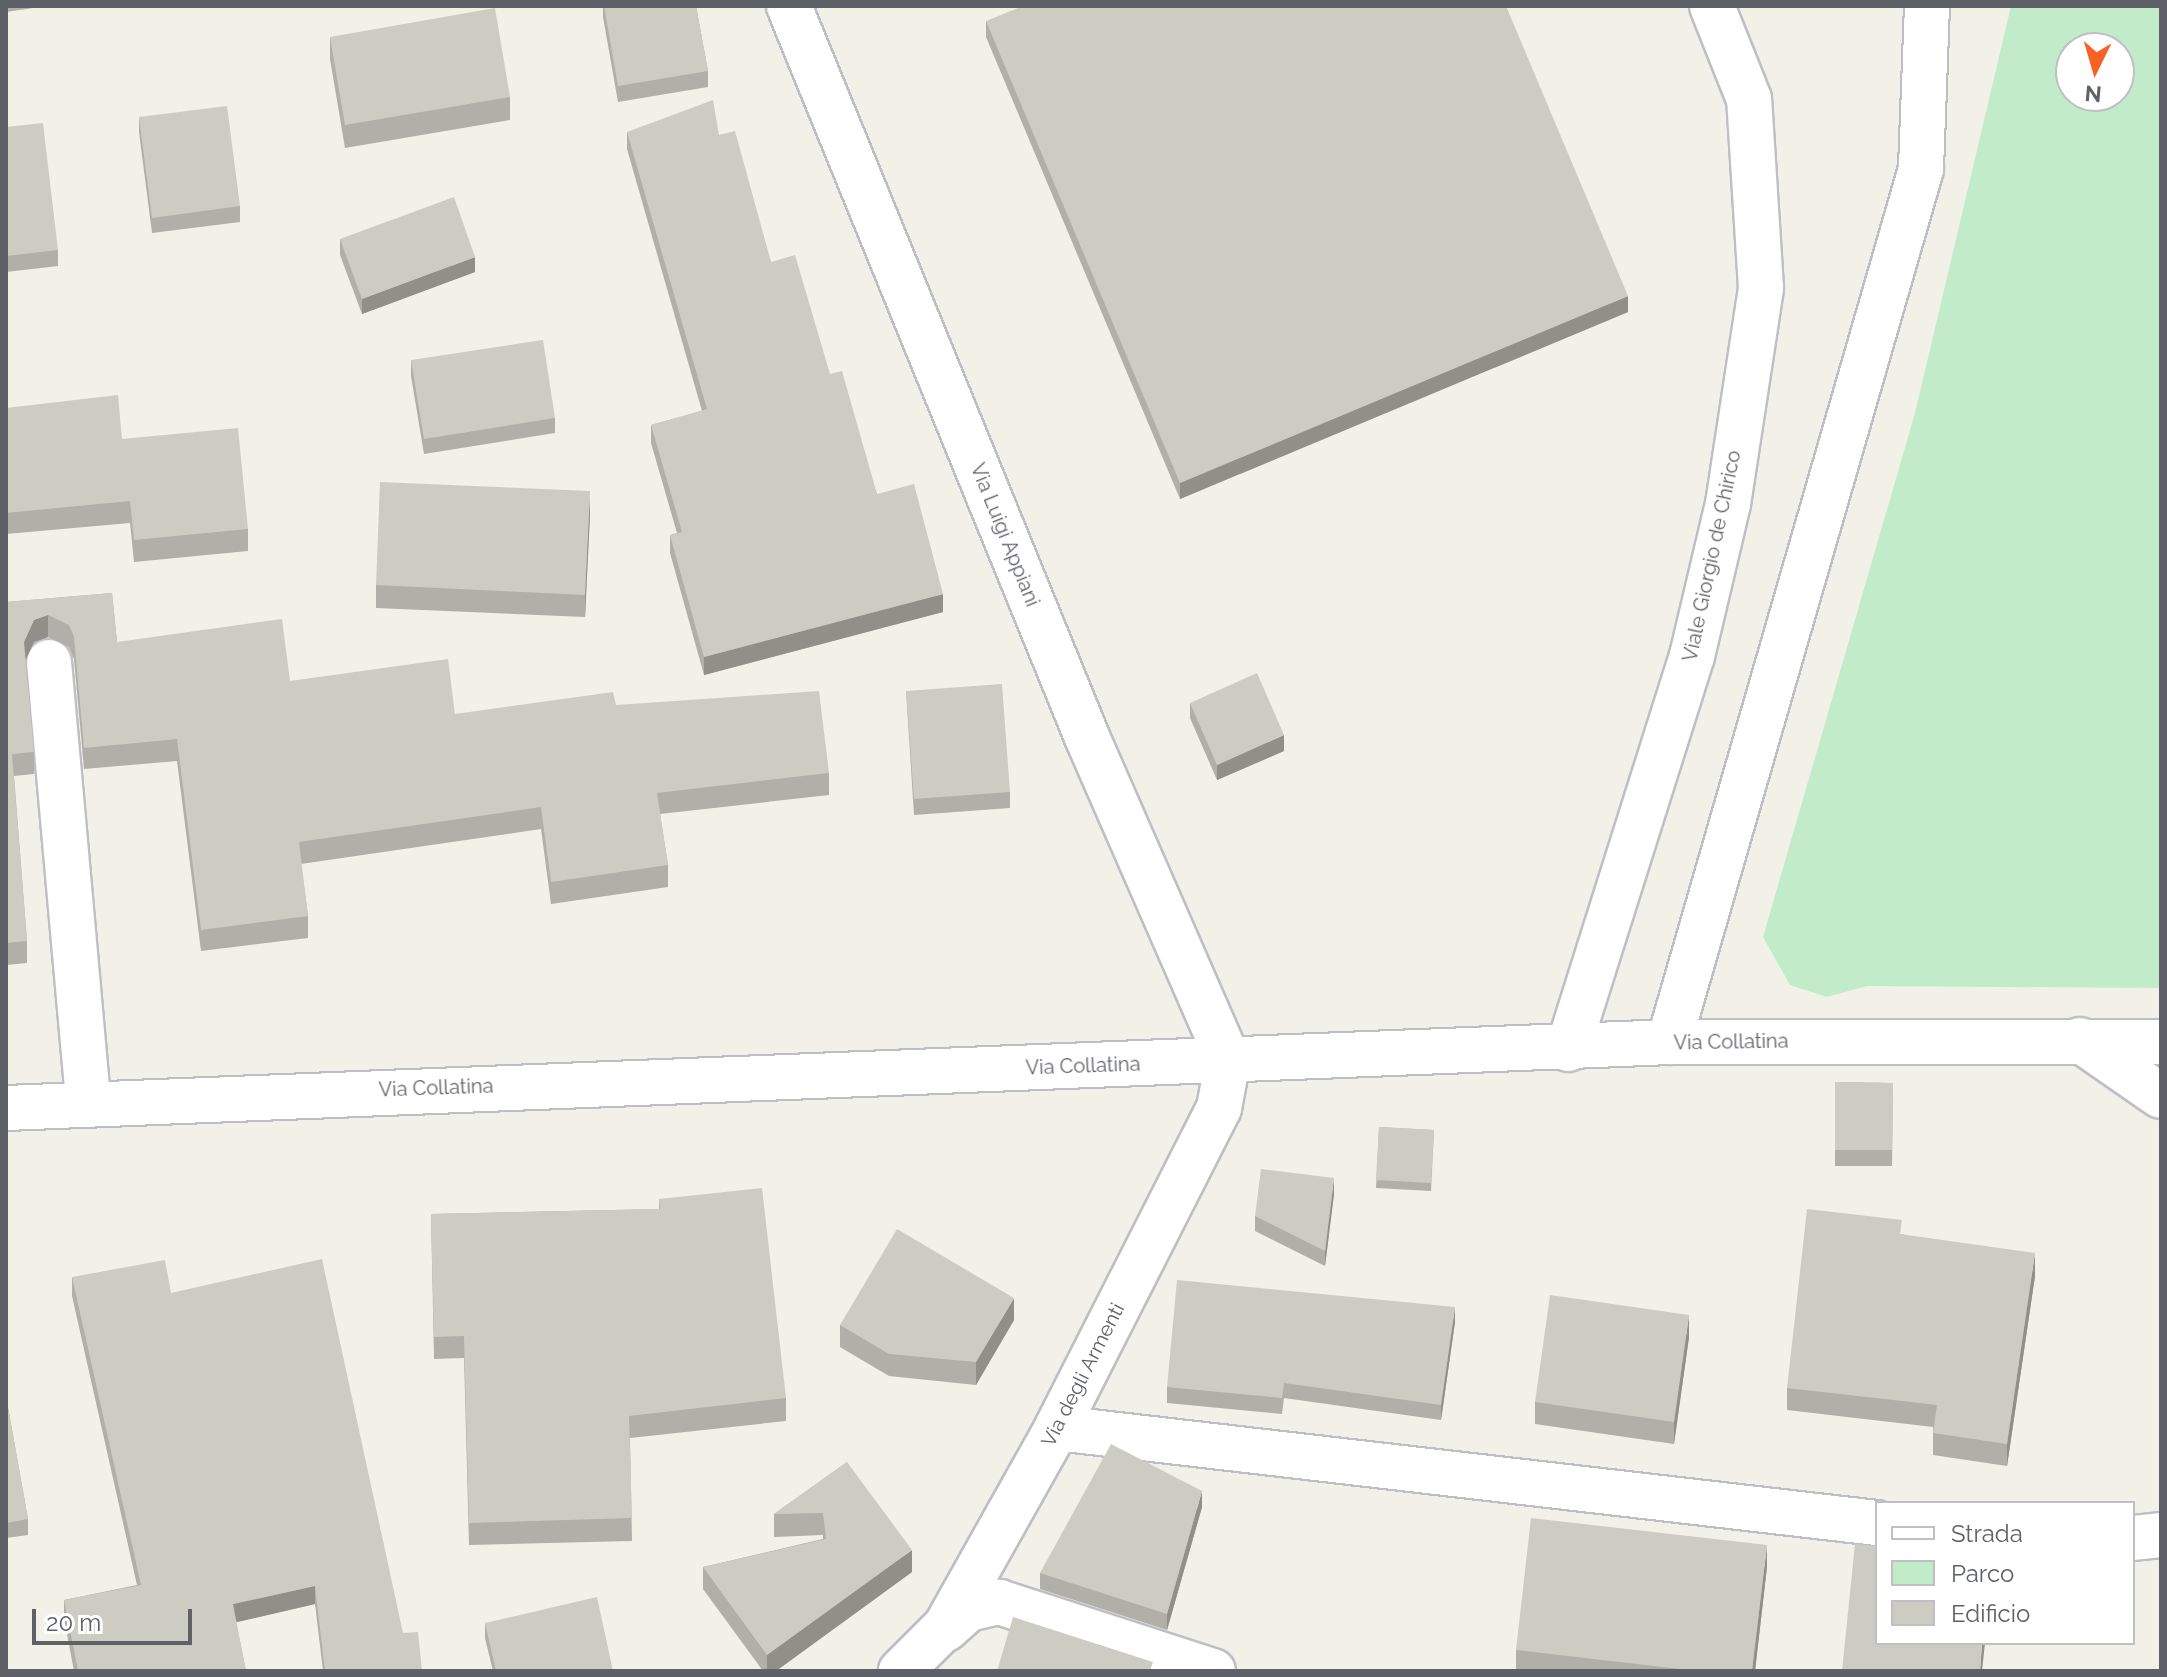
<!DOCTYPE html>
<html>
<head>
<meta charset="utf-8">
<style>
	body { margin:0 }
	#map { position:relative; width:2167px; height:1677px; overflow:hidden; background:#f2f1e7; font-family:Raleway,sans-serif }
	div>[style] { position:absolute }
	.green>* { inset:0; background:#c2ebca }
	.roads { filter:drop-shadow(2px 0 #bebfc6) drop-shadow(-2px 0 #bebfc6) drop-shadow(0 2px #bebfc6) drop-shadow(0 -2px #bebfc6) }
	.minor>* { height:44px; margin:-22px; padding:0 22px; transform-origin:22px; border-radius:22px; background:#fff }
	.wall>* { inset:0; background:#b0afa8 }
	.shaded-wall>* { inset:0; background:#908f88 }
	.building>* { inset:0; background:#cdccc3 }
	span { translate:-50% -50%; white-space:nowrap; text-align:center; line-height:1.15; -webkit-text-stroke:6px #fff; paint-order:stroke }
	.street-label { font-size:20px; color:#5e6168 }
	.frame { position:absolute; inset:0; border:8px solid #5e6168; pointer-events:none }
	.legend { position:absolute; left:1875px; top:1501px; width:260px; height:144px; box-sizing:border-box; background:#fff; border:2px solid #bfc0c3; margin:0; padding:10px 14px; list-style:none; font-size:24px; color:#5e6168 }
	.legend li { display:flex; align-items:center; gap:16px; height:40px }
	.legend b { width:40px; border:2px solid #bfc0c3 }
	.north { position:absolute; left:2055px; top:32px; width:80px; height:80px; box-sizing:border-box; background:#fff; border:2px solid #bfc0c3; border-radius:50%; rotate:185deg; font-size:22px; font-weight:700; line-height:32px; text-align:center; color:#5e6168 }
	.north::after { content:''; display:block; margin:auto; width:28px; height:36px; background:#f96026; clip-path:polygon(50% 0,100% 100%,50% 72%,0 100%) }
	.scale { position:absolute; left:32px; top:1609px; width:160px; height:36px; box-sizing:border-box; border:4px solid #5e6168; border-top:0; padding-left:10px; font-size:24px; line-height:28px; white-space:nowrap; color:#5e6168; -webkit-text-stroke:6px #fff; paint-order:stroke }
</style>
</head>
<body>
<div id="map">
	<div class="green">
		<i style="clip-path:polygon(evenodd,2011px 6px,2161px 6px,2161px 988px,1867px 986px,1827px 997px,1790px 985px,1763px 937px,1915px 413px,2011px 6px,2071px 48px,2119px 48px,2119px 96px,2071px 96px,2071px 48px)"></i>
	</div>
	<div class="roads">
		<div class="minor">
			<i style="left:789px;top:6px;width:789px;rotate:67.82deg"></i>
			<i style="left:1087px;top:737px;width:352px;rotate:66.4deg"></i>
			<i style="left:1228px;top:1060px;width:49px;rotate:100.6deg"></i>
			<i style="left:1219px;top:1108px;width:359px;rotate:116.9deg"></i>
			<i style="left:1057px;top:1428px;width:227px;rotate:119.3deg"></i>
			<i style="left:946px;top:1626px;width:64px;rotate:135deg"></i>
			<i style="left:49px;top:662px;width:442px;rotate:84.9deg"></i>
			<i style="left:2080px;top:1040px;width:98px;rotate:34.7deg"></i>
			<i style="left:1669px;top:1042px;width:909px;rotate:-73.9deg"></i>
			<i style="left:1921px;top:169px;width:163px;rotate:-87.9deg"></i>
			<i style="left:1568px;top:1049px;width:412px;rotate:-72.5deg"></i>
			<i style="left:1692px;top:656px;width:156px;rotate:-76.7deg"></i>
			<i style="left:1728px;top:504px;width:219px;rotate:-81.3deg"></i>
			<i style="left:1761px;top:288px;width:189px;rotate:-93.6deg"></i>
			<i style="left:1749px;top:99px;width:100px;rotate:-111.7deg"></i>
			<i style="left:6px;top:1108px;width:1664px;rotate:-2.27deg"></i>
			<i style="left:1669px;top:1042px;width:492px"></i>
			<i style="left:1057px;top:1428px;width:825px;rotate:6.61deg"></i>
			<i style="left:2133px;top:1538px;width:28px;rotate:-6deg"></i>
			<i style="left:946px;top:1629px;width:30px;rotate:-42deg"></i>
			<i style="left:968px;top:1609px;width:32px;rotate:-13deg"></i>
			<i style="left:999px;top:1602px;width:225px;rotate:17.9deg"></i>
		</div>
	</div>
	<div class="wall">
		<i style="clip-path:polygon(6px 6px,47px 6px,6px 12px)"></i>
		<i style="clip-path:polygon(603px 6px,696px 6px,708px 71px,708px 87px,618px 102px,603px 17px)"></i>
		<i style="clip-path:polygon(986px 21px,1628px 312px,1180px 499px,986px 37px)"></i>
		<i style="clip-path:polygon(330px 37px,510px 97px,510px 120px,345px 148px,330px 59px)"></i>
		<i style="clip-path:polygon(139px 117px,240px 206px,240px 222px,152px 233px,139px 132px)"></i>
		<i style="clip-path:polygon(6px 127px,58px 250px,58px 266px,6px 272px)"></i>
		<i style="clip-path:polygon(627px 132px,719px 135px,771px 262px,830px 374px,877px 494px,943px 612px,704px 675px,670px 553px,670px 535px,677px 533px,651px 443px,651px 425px,702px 411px,627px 149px)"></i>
		<i style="clip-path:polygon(340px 239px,475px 272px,362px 314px,340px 255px)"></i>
		<i style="clip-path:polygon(411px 360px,555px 418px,555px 433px,424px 454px,411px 376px)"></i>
		<i style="clip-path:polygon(6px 408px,122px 439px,248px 529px,248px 551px,134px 562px,130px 523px,6px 534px)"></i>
		<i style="clip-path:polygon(590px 514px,585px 617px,376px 608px,376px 585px)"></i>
		<i style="clip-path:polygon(112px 593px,117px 642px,290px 681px,455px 714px,616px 705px,829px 773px,829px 795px,660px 814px,668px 865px,668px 887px,551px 904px,541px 829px,301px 864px,308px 916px,308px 938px,201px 951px,177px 761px,84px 769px,74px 659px,69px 647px,48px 637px,34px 642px,26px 660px,34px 752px,34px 774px,14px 776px,27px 941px,27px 963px,6px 965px,6px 602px)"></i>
		<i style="clip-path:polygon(906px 691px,1010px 792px,1010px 808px,914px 815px)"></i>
		<i style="clip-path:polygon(1190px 703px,1284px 751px,1217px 780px,1190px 718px)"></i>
		<i style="clip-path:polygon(1835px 1082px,1893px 1083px,1892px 1166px,1835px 1166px)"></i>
		<i style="clip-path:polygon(1379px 1127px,1434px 1130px,1431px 1191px,1376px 1188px)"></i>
		<i style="clip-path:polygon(1334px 1194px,1325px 1266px,1255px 1231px,1255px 1216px)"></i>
		<i style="clip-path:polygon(659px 1199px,786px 1398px,786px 1421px,630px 1438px,632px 1541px,469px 1545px,464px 1358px,434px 1359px,431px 1214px,659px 1209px)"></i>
		<i style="clip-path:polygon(1902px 1234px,2035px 1276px,2007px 1466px,1933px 1455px,1933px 1427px,1787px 1410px,1787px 1388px)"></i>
		<i style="clip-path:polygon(72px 1277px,171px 1293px,403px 1633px,422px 1671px,323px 1671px,315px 1604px,236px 1622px,246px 1671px,74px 1671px,64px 1618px,64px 1600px,137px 1585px,72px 1296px)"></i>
		<i style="clip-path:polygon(1014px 1320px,976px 1385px,889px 1376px,840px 1347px,840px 1325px)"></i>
		<i style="clip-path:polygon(1455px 1322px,1441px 1420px,1284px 1398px,1282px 1414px,1167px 1403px,1167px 1387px)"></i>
		<i style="clip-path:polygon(1689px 1337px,1674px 1444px,1535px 1424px,1535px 1402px)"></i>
		<i style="clip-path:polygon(6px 1396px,28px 1519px,28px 1535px,6px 1538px)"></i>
		<i style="clip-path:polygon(847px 1462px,912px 1572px,776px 1671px,763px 1671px,703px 1589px,703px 1567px,823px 1539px,823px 1535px,774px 1537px,774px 1514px)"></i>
		<i style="clip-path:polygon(1202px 1507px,1167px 1630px,1040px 1589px,1040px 1573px)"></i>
		<i style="clip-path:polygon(1767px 1567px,1755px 1671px,1516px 1671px,1516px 1650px)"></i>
		<i style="clip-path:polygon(485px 1623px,613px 1671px,493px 1671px,485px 1638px)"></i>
	</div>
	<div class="shaded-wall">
		<i style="clip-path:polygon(475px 257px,475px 272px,362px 314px,362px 299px)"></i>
		<i style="clip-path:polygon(1628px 296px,1628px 312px,1180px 499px,1180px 483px)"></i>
		<i style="clip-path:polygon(590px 491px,590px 514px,585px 617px,585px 595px)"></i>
		<i style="clip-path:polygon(943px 594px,943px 612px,704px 675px,704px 657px)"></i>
		<i style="clip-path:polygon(48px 615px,48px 637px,34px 642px,24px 663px,24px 642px,34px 620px)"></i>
		<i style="clip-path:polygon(1284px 735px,1284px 751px,1217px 780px,1217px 765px)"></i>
		<i style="clip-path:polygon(1334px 1178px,1334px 1194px,1325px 1266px,1325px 1251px)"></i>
		<i style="clip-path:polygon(2035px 1253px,2035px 1276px,2007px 1466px,2007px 1444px)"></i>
		<i style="clip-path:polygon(1014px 1298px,1014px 1320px,976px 1385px,976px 1362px)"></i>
		<i style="clip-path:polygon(1455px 1307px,1455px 1322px,1441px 1420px,1441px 1405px)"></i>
		<i style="clip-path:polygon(1689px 1315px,1689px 1337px,1674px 1444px,1674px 1422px)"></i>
		<i style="clip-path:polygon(1202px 1491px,1202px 1507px,1167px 1630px,1167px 1614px)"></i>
		<i style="clip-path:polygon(1767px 1545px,1767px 1567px,1755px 1671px,1752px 1671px)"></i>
		<i style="clip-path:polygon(912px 1550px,912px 1572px,776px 1671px,767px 1671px,767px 1655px)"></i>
		<i style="clip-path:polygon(315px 1586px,315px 1604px,233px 1623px,233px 1604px)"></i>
		<i style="clip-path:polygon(1982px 1643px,1985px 1643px,1982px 1671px,1980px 1671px)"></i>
	</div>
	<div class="building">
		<i style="clip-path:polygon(604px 6px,696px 6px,708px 71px,618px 86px)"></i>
		<i style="clip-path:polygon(1023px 6px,1506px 6px,1628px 296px,1180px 483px,986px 21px)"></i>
		<i style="clip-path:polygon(495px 8px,510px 97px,345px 125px,330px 37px)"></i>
		<i style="clip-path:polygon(713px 100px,719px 135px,735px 131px,771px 262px,795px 255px,830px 374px,842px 371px,877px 494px,914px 484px,943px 594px,704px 657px,670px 535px,682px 532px,651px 425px,707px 409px,627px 132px)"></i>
		<i style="clip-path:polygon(227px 106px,240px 206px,152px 218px,139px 117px)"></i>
		<i style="clip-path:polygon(43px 123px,58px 250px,6px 256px,6px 127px)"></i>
		<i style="clip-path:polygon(454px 197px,475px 257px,362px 299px,340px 239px)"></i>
		<i style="clip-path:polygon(543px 340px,555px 418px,424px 439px,411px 360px)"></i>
		<i style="clip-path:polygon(118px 395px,122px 439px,238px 428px,248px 529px,134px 540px,130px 501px,6px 513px,6px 408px)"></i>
		<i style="clip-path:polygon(380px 482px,590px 491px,585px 595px,376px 585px)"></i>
		<i style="clip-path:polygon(112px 593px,117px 642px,282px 619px,290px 681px,448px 659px,455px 714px,613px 692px,616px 705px,819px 691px,829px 773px,657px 793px,668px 865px,551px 882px,541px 807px,299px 842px,308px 916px,201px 930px,177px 739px,84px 748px,74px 637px,69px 625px,48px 615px,34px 620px,24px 642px,34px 752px,12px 754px,27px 941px,6px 943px,6px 602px)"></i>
		<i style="clip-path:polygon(1257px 673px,1284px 735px,1217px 765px,1190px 703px)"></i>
		<i style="clip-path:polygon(1002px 684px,1010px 792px,914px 799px,906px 691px)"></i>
		<i style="clip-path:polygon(1835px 1082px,1893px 1083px,1892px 1150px,1835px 1150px)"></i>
		<i style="clip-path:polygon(1379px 1127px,1434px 1130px,1431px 1183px,1376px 1180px)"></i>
		<i style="clip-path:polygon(1261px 1169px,1334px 1178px,1325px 1251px,1255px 1216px)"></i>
		<i style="clip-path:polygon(762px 1188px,786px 1398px,629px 1416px,632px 1518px,469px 1523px,464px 1336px,434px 1337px,431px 1214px,660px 1209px,659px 1199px)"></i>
		<i style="clip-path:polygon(1807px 1209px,1902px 1220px,1900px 1234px,2035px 1253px,2007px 1444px,1933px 1433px,1937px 1405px,1787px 1388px)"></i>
		<i style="clip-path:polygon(897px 1229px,1014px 1298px,976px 1362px,889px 1354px,840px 1325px)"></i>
		<i style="clip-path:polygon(322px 1259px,403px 1633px,418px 1632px,422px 1671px,325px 1671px,315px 1586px,233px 1604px,246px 1671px,78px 1671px,64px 1600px,141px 1585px,72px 1277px,165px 1260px,171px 1293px)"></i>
		<i style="clip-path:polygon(1177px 1280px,1455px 1307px,1441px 1405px,1284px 1383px,1282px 1398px,1167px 1387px)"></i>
		<i style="clip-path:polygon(1550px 1295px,1689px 1315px,1674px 1422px,1535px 1402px)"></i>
		<i style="clip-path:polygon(6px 1396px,28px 1519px,6px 1523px)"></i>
		<i style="clip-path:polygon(1111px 1444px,1202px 1491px,1167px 1614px,1040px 1573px)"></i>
		<i style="clip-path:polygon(847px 1462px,912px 1550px,767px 1655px,703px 1567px,826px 1539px,823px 1513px,774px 1514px)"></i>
		<i style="clip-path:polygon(1531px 1518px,1767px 1545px,1752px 1671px,1697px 1671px,1516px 1650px)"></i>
		<i style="clip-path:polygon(1855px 1544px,1877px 1546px,1877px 1643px,1982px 1643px,1980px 1671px,1842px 1671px)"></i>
		<i style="clip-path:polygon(597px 1597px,613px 1671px,496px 1671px,485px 1623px)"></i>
		<i style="clip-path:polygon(1013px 1617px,1153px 1662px,1150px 1671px,997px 1671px)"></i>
	</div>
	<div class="street-label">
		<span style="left:1005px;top:535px;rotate:68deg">Via Luigi Appiani</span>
		<span style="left:1712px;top:556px;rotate:-78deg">Viale Giorgio de Chirico</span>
		<span style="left:1731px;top:1042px;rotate:-1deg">Via Collatina</span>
		<span style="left:1083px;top:1066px;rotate:-2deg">Via Collatina</span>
		<span style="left:436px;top:1088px;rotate:-2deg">Via Collatina</span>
		<span style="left:1083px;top:1375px;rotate:-63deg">Via degli Armenti</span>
	</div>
	<div class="frame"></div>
	<ul class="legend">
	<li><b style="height:10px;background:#fff"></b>Strada</li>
	<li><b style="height:22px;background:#c2ebca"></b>Parco</li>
	<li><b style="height:22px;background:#cdccc3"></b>Edificio</li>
	</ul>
	<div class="north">N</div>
	<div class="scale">20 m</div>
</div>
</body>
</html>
